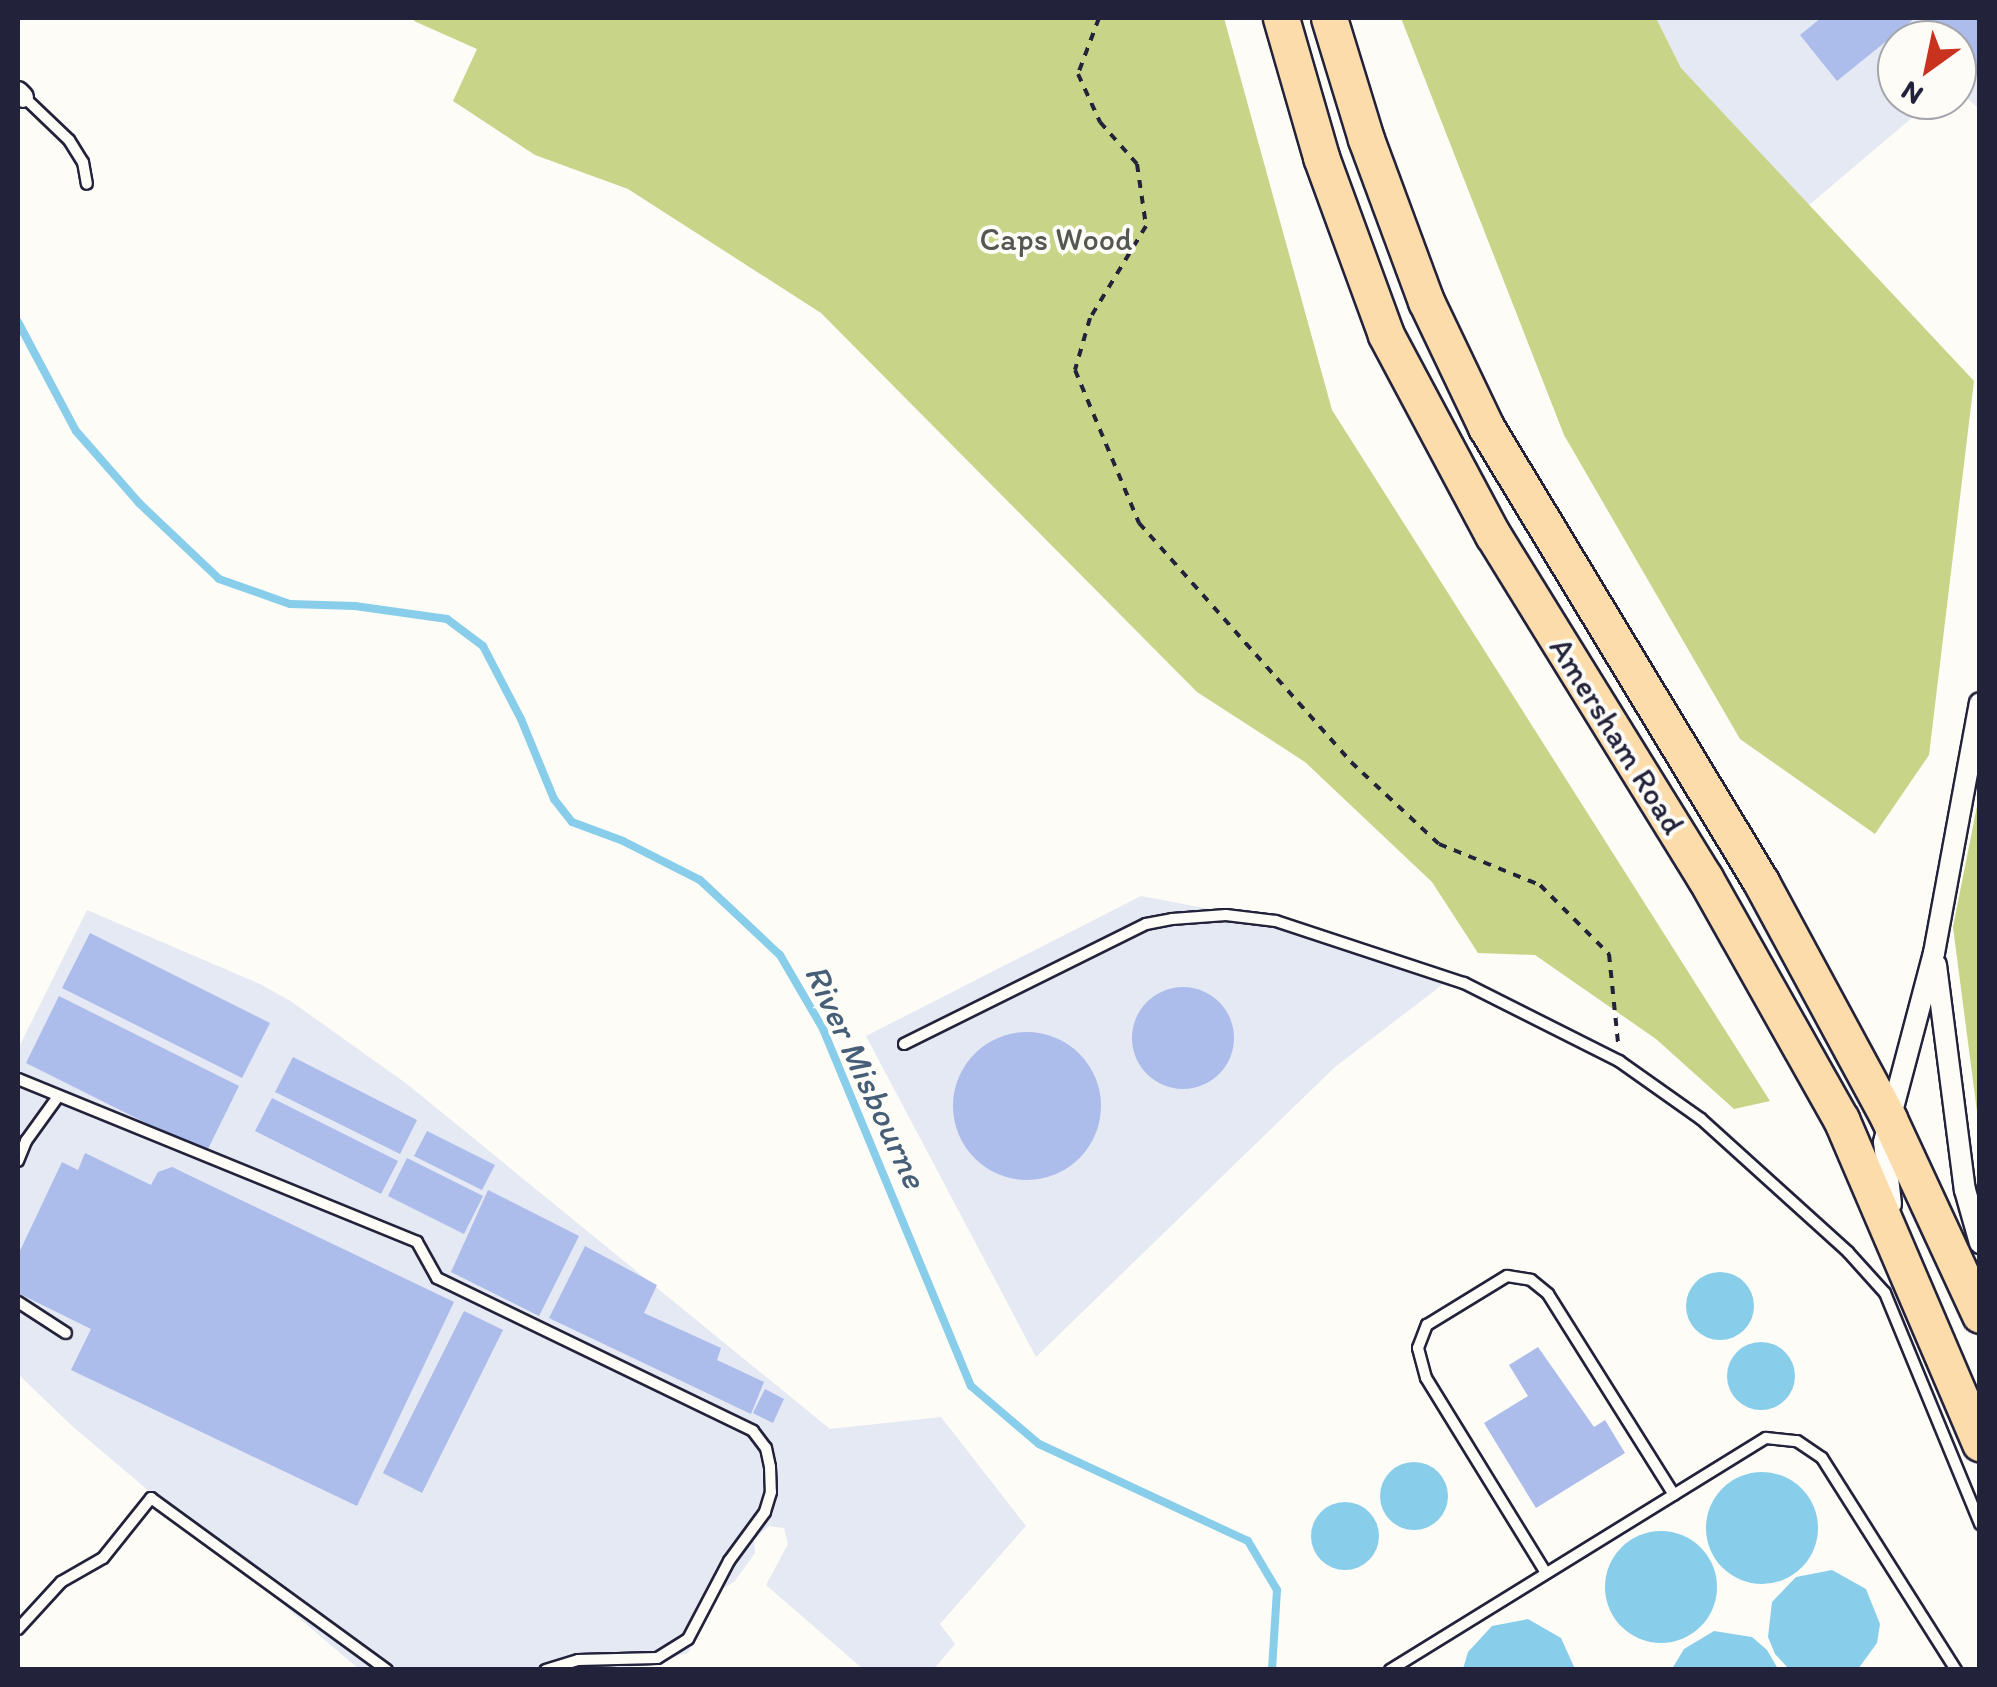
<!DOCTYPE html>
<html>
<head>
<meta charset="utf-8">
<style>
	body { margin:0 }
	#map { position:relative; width:1997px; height:1687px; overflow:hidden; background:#fdfcf7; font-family:Itim,sans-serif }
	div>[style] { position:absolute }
	.built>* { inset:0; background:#e5e9f3 }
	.green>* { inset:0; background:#c8d487 }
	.water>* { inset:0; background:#88cde9 }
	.round { border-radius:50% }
	.stream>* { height:8px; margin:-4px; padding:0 4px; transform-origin:4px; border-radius:4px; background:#88cde9 }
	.building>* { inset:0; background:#acbceb }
	.path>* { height:4px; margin-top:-2px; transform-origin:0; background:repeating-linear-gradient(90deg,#22223b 0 8px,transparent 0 16px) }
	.roads { filter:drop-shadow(2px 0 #22223b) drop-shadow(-2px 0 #22223b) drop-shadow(0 2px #22223b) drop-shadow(0 -2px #22223b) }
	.lane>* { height:10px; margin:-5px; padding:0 5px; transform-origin:5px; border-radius:5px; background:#fdfcf7 }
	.street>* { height:20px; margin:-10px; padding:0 10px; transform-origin:10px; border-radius:10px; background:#fdfcf7 }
	.highway>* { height:35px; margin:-17.5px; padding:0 17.5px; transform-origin:17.5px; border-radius:17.5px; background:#fddcac }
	span { translate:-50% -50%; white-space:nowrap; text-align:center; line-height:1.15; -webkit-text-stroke:8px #fdfcf7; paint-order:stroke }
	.park-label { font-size:32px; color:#545752 }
	.street-label { font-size:32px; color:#22223b }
	.water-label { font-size:35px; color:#465e78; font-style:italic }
	.frame { position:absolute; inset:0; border:20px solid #22223b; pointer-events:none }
	.north { position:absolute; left:1877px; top:20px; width:100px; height:100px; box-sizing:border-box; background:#fdfcf7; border:2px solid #a5a5ac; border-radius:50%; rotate:213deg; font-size:28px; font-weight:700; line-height:40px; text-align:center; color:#22223b }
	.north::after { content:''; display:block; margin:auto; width:35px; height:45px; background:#c8321e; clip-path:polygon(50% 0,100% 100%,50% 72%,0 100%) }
</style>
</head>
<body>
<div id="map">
	<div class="built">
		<i style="clip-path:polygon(1656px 18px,1979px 18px,1979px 109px,1957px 89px,1957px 40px,1897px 40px,1897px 100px,1933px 100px,1809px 205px,1681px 68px)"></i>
		<i style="clip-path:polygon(1141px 896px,1258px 918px,1451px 978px,1335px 1067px,1036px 1357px,866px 1036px)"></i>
		<i style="clip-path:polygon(87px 910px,260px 984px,292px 1002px,407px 1084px,830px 1429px,941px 1417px,1026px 1526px,940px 1624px,955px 1644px,934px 1669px,863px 1669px,766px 1585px,788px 1544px,784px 1528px,769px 1526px,754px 1540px,755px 1553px,734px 1582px,719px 1591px,688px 1653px,620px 1670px,359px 1669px,71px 1425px,18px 1374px,18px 1049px)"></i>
	</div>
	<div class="green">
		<i style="clip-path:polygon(416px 18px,1224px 18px,1332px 410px,1770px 1101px,1734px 1109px,1656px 1039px,1535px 955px,1478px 953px,1432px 882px,1305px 762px,1197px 692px,821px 313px,628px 189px,535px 155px,453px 101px,477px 49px,414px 21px)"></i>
		<i style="clip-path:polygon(1401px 18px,1656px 18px,1681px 68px,1974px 381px,1929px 755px,1875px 834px,1740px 739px,1564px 435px)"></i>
		<i style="clip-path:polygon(1979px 796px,1980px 796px,1979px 1127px,1953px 927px)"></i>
	</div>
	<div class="water">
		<i class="round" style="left:1686px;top:1272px;width:68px;height:68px"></i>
		<i class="round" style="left:1727px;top:1342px;width:68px;height:68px"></i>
		<i class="round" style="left:1380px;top:1462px;width:68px;height:68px"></i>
		<i class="round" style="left:1706px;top:1472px;width:112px;height:112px"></i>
		<i class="round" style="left:1311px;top:1502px;width:68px;height:68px"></i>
		<i class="round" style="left:1605px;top:1531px;width:112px;height:112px"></i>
		<i style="clip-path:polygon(1832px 1570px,1866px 1589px,1880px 1624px,1877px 1643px,1858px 1669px,1789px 1669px,1775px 1654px,1768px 1637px,1772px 1602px,1796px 1577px)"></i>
		<i style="clip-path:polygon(1528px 1619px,1561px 1638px,1575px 1669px,1463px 1669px,1468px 1652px,1492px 1626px)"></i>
		<i style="clip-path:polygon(1714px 1631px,1752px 1637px,1767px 1650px,1778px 1669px,1672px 1669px,1684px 1649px)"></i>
	</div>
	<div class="stream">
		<i style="left:18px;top:322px;width:123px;rotate:62deg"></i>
		<i style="left:76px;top:431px;width:96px;rotate:48.8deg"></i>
		<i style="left:139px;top:503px;width:110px;rotate:43.5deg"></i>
		<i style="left:219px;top:579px;width:75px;rotate:19.4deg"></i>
		<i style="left:290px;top:604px;width:65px;rotate:1.8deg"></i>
		<i style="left:355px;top:606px;width:93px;rotate:8deg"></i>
		<i style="left:447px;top:619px;width:45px;rotate:36.9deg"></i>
		<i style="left:483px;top:646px;width:82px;rotate:62.5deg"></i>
		<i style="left:521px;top:719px;width:87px;rotate:67.6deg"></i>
		<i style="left:554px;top:799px;width:29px;rotate:52deg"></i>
		<i style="left:572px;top:822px;width:54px;rotate:20.4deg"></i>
		<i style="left:623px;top:841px;width:86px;rotate:26.9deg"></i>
		<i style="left:700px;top:880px;width:110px;rotate:43.2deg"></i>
		<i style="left:780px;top:955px;width:86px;rotate:59.8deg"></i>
		<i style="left:823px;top:1029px;width:386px;rotate:67.5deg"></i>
		<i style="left:971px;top:1386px;width:89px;rotate:40.5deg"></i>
		<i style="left:1039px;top:1444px;width:230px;rotate:24.9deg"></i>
		<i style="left:1248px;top:1541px;width:57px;rotate:59.4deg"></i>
		<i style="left:1277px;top:1590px;width:80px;rotate:93.6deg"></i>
	</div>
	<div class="building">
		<i style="clip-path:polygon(1821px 18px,1915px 18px,1837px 81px,1800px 35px)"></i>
		<i style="clip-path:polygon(1921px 18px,1980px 18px,1980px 70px,1970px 78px,1957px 62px,1957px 40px,1939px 40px)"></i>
		<i style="clip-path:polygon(90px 933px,270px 1023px,242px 1078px,62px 988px)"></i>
		<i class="round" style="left:1132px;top:987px;width:102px;height:102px"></i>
		<i style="clip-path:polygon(59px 996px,239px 1086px,206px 1153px,26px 1063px)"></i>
		<i class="round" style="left:953px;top:1032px;width:148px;height:148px"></i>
		<i style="clip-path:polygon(293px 1057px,417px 1120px,400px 1154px,275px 1092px)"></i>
		<i style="clip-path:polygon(272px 1098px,398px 1161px,381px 1194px,255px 1131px)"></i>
		<i style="clip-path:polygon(427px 1131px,495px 1165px,482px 1190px,414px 1156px)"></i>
		<i style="clip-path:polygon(85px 1153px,151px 1185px,158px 1172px,172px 1167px,454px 1302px,357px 1506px,71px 1370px,91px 1329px,18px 1293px,18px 1255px,62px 1162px,78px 1170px)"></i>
		<i style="clip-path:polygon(407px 1158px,483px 1196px,464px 1234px,388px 1196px)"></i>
		<i style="clip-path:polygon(488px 1190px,579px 1236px,539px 1316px,451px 1272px)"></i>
		<i style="clip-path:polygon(585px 1246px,657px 1285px,644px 1313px,721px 1348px,717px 1360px,764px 1382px,751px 1414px,549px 1318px)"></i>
		<i style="clip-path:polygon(464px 1311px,503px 1330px,422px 1493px,383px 1473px)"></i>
		<i style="clip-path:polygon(1538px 1347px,1594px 1427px,1605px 1420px,1625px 1453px,1536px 1508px,1484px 1423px,1528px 1396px,1509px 1365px)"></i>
		<i style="clip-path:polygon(765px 1389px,784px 1399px,773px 1423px,753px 1413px)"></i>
	</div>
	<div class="path">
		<i style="left:1099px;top:18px;width:60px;rotate:110.6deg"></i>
		<i style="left:1078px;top:74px;width:53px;rotate:65.4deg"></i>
		<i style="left:1100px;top:122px;width:56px;rotate:48.6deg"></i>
		<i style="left:1137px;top:164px;width:63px;rotate:81.7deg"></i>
		<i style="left:1146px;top:226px;width:108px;rotate:121.3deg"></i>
		<i style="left:1090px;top:318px;width:54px;rotate:106.1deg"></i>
		<i style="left:1075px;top:370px;width:166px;rotate:67.3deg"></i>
		<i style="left:1139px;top:523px;width:319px;rotate:48.4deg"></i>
		<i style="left:1351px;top:762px;width:120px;rotate:43deg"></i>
		<i style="left:1439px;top:844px;width:109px;rotate:22.1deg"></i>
		<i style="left:1540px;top:885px;width:98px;rotate:45deg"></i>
		<i style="left:1609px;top:954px;width:89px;rotate:84.2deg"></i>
	</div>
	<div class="roads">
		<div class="lane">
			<i style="left:24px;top:97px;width:62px;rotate:43.7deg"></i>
			<i style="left:69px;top:140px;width:26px;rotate:58deg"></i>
			<i style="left:83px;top:162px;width:22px;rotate:80deg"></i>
			<i style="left:904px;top:1044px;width:270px;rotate:-26.4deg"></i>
			<i style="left:1146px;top:924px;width:26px;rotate:-11deg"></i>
			<i style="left:1172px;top:919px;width:54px;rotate:-4.2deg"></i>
			<i style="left:1226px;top:915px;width:50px;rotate:6.8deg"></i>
			<i style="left:1276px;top:921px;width:198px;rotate:18.3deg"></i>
			<i style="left:1464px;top:983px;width:174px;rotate:26.7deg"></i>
			<i style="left:1619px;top:1061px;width:100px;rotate:35.3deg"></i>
			<i style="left:1701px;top:1119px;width:198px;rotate:42.1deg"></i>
			<i style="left:1848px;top:1252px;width:55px;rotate:47.9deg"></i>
			<i style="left:1885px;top:1293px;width:250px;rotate:67.6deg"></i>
			<i style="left:18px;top:1079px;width:431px;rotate:22.2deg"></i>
			<i style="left:417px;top:1242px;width:41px;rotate:60.9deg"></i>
			<i style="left:437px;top:1278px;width:351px;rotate:25.8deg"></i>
			<i style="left:753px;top:1431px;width:21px;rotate:53deg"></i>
			<i style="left:766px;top:1448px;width:19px;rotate:78deg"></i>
			<i style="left:770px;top:1467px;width:25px;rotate:88deg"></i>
			<i style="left:771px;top:1492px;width:21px;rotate:107deg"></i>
			<i style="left:765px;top:1512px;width:61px;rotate:126.3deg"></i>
			<i style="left:729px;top:1561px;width:88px;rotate:117.7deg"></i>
			<i style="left:688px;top:1639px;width:36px;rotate:148deg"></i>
			<i style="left:657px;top:1658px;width:79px;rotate:178.5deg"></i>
			<i style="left:578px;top:1660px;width:34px;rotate:163deg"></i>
			<i style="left:18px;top:1161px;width:22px;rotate:-68deg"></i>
			<i style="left:26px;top:1141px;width:53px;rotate:-54.2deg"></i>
			<i style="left:18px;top:1302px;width:57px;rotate:32.9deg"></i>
			<i style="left:1546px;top:1573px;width:229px;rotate:-121.6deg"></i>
			<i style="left:1426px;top:1378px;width:31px;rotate:-105deg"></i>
			<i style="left:1418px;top:1348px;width:25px;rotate:-69deg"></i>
			<i style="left:1427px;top:1325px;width:94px;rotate:-31.5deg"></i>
			<i style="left:1507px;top:1276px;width:24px;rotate:9deg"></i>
			<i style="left:1531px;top:1280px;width:22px;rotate:39deg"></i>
			<i style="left:1548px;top:1294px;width:237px;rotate:57.9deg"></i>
			<i style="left:18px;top:1629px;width:64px;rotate:-47.5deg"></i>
			<i style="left:61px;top:1582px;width:48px;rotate:-29.7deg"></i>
			<i style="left:103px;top:1558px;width:77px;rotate:-51.3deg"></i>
			<i style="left:151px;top:1498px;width:292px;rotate:36.1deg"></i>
			<i style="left:1390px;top:1670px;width:442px;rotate:-31.7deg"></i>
			<i style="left:1766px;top:1438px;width:31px;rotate:6deg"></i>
			<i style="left:1797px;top:1441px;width:30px;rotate:34deg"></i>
			<i style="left:1822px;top:1458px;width:251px;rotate:57.7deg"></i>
		</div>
		<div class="street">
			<i style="left:18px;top:92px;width:7px;rotate:45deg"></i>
			<i style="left:1936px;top:965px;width:227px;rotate:82.7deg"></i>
			<i style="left:1965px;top:1190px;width:55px;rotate:74.2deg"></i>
			<i style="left:1891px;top:1204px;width:62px;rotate:-96.4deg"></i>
			<i style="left:1884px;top:1142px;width:196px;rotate:-75.2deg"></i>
			<i style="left:1934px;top:953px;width:254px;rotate:-79.6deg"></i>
		</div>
		<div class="highway">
			<i style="left:1281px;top:18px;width:145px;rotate:73.9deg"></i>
			<i style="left:1321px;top:157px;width:189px;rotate:69.9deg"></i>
			<i style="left:1386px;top:335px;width:227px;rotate:61.9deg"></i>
			<i style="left:1493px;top:535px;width:403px;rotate:58.3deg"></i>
			<i style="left:1705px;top:878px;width:277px;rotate:60.6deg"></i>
			<i style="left:1841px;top:1119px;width:353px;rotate:66.8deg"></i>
			<i style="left:1329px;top:18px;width:127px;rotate:73deg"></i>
			<i style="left:1366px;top:139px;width:173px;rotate:69.7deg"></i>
			<i style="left:1426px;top:301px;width:140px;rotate:64.5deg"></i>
			<i style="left:1486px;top:427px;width:532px;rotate:58.85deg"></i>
			<i style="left:1761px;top:882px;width:269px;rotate:61.6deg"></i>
			<i style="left:1889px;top:1119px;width:216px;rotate:65.1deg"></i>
		</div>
	</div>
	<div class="park-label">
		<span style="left:1056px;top:239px">Caps Wood</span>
	</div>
	<div class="street-label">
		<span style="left:1617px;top:736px;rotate:58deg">Amersham Road</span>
	</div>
	<div class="water-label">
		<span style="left:866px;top:1076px;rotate:65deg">River Misbourne</span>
	</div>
	<div class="frame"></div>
	<div class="north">N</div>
</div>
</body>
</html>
